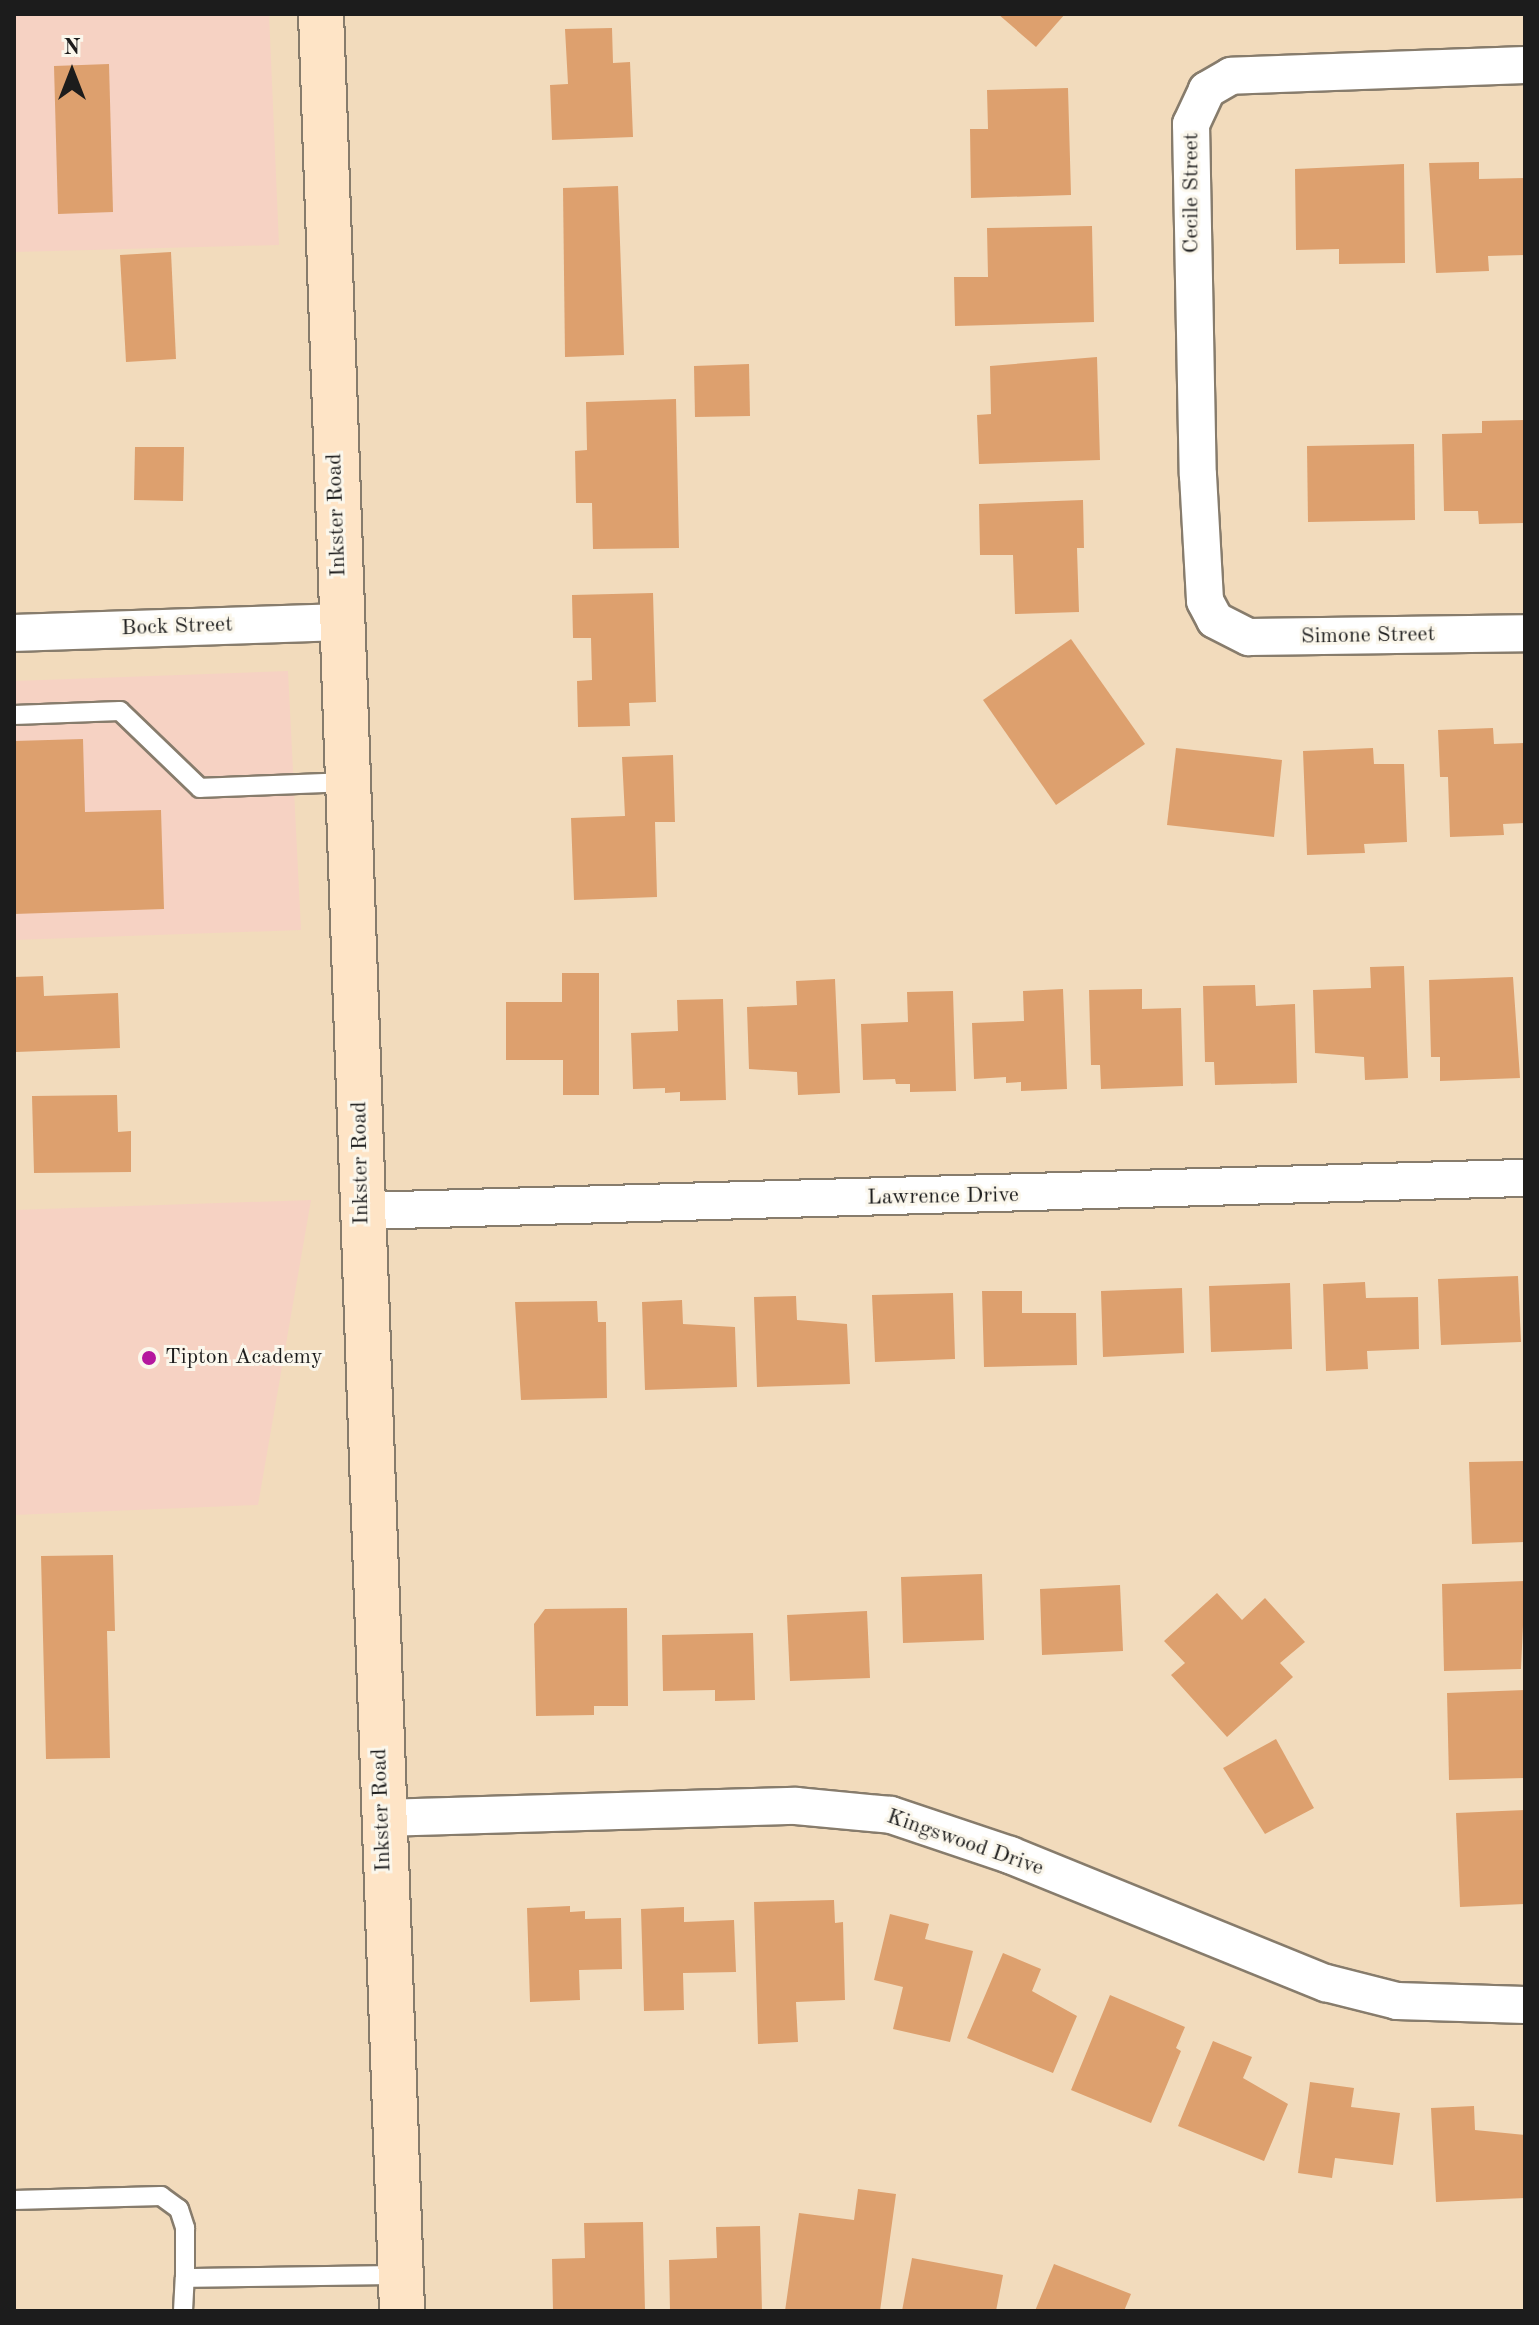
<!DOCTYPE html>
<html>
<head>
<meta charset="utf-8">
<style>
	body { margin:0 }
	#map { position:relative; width:1539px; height:2325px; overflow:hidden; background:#f2dbbc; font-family:"Old Standard TT",serif }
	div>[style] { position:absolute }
	.built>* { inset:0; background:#f6d2c3 }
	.building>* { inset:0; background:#dda06e }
	.roads { filter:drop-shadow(2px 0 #877c6c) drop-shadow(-2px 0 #877c6c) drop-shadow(0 2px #877c6c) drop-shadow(0 -2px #877c6c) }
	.lane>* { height:18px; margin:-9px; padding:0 9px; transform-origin:9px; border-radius:9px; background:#fff }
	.street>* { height:36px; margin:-18px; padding:0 18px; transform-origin:18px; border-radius:18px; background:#fff }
	.secondary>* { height:44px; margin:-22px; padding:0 22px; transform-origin:22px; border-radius:22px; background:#fee4c6 }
	.dots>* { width:22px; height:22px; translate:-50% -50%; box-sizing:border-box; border:4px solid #fbf7ec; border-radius:50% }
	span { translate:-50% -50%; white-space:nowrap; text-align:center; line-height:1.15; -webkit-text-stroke:6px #fbf7ec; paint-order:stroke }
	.street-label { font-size:22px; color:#1c1c1c }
	.poi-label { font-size:22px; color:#1c1c1c }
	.left { translate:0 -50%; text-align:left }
	.frame { position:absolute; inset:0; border:16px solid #1c1c1c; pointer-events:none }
	.north { position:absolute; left:32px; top:32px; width:80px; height:80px; -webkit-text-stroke:6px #fbf7ec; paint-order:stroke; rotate:0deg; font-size:22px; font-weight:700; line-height:32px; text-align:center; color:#1c1c1c }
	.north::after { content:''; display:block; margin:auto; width:28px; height:36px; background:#1c1c1c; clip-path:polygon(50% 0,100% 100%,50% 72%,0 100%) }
</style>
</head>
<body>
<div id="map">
	<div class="built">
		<i style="clip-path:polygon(14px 14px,269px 14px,279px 245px,14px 252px)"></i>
		<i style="clip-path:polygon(288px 671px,301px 930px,14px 940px,14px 681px)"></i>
		<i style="clip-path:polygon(311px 1200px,258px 1505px,14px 1515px,14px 1210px)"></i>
	</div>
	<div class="building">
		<i style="clip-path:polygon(998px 14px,1065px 14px,1036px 47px)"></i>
		<i style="clip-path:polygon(612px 28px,613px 63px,630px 62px,633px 137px,552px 140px,550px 85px,568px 84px,565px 29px)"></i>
		<i style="clip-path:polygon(109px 64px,113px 212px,58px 214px,54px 66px)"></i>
		<i style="clip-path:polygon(1068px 88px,1071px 195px,971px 198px,970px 129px,988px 129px,987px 90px)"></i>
		<i style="clip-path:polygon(1479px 162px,1479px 179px,1525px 178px,1525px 255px,1488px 256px,1489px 271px,1436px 273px,1429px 163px)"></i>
		<i style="clip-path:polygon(1404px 164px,1405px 263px,1339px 264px,1339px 249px,1296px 250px,1295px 169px)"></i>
		<i style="clip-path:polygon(618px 186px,624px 355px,565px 357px,563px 188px)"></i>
		<i style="clip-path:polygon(1092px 226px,1094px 322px,955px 326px,954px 277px,988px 277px,987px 228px)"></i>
		<i style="clip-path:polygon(171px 252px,176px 359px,126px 362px,120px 255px)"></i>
		<i style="clip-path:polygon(1097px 357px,1100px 460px,979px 464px,977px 415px,991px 414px,990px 366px)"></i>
		<i style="clip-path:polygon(749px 364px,750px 416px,695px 417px,694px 366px)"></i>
		<i style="clip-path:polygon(676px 399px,679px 548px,593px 549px,592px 503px,576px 503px,575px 451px,587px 450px,586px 402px)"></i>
		<i style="clip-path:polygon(1525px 420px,1525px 523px,1479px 524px,1478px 511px,1444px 511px,1442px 434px,1482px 433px,1482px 421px)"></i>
		<i style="clip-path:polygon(1414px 444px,1415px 520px,1308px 522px,1307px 446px)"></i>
		<i style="clip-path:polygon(135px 447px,184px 447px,183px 501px,134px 500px)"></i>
		<i style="clip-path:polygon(1083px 500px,1084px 548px,1077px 548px,1079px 612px,1015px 614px,1013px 555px,980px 555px,979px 504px)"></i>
		<i style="clip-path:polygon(653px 593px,656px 702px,629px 703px,630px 726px,578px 727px,577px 681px,592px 680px,591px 638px,573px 638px,572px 595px)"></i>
		<i style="clip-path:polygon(1071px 639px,1145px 744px,1056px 805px,983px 700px)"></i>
		<i style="clip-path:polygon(1493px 728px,1494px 744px,1525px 743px,1525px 823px,1503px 824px,1504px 835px,1450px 837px,1448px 777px,1440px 777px,1438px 730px)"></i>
		<i style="clip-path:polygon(83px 739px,85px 812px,161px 810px,164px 909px,14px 914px,14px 741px)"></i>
		<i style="clip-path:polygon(1176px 748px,1282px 760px,1274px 837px,1167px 825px)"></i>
		<i style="clip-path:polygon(1373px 748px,1374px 764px,1404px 764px,1407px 842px,1364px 844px,1365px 853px,1307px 855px,1303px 751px)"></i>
		<i style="clip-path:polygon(673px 755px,675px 822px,655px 822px,657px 897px,574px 900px,571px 818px,625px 816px,622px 757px)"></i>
		<i style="clip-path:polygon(1404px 966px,1408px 1078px,1365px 1080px,1364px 1057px,1315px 1053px,1313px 990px,1371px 988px,1370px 967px)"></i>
		<i style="clip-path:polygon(562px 973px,599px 973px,599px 1095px,563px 1095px,563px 1060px,506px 1060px,506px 1002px,562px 1002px)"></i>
		<i style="clip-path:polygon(43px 976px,44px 996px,118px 993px,120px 1048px,16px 1052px,14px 977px)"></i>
		<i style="clip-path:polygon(1513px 977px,1520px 1078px,1440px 1081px,1440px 1057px,1431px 1057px,1429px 980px)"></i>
		<i style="clip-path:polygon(835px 979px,840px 1093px,798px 1095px,797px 1072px,749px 1069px,747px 1007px,797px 1005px,796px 981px)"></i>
		<i style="clip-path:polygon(1255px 985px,1256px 1006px,1295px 1004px,1297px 1083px,1215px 1085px,1214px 1062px,1205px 1062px,1203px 986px)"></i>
		<i style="clip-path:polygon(1063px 989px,1067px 1089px,1021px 1091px,1021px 1082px,1006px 1083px,1006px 1077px,974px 1079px,972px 1023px,1024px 1021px,1023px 991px)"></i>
		<i style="clip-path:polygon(1142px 989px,1142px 1009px,1181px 1008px,1183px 1086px,1101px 1089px,1100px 1065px,1091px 1065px,1089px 990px)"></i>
		<i style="clip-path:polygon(953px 991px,956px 1091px,910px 1092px,910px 1084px,896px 1084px,895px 1079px,863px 1080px,861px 1024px,908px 1022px,907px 992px)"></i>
		<i style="clip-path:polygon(723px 999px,726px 1100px,680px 1101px,680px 1092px,665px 1093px,665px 1088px,633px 1089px,631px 1033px,678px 1031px,677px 1000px)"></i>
		<i style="clip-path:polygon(117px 1095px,118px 1132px,131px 1131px,131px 1172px,34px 1173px,32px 1096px)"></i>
		<i style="clip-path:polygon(1518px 1276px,1521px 1342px,1441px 1345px,1438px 1279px)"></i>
		<i style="clip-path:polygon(1365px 1282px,1366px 1298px,1418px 1297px,1419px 1349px,1367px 1351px,1368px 1369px,1326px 1371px,1323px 1284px)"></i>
		<i style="clip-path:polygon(1290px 1283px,1292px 1349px,1211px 1352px,1209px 1286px)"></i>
		<i style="clip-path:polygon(1182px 1288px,1184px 1353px,1103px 1357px,1101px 1291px)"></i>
		<i style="clip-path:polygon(982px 1291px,1022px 1291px,1022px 1313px,1076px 1313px,1077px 1365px,984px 1367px)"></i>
		<i style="clip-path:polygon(953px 1293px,955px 1359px,875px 1362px,872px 1295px)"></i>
		<i style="clip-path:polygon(796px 1296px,797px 1320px,847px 1324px,850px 1384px,757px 1387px,754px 1297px)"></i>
		<i style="clip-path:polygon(682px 1300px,683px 1324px,735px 1327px,737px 1387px,645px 1390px,642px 1302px)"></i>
		<i style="clip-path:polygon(597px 1301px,598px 1322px,606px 1322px,607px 1398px,521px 1400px,515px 1302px)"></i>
		<i style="clip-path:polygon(1525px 1461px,1525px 1542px,1472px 1544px,1469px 1462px)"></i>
		<i style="clip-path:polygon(113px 1555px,115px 1631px,107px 1631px,110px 1758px,46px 1759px,41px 1556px)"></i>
		<i style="clip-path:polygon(982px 1574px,984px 1640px,903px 1643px,901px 1577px)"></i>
		<i style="clip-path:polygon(1525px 1581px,1521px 1669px,1444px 1671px,1442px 1584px)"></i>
		<i style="clip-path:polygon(1120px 1585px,1123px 1651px,1042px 1655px,1040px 1589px)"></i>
		<i style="clip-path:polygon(1217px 1593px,1242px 1620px,1265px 1598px,1305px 1642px,1280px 1663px,1293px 1677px,1227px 1737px,1171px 1675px,1185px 1663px,1164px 1641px)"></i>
		<i style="clip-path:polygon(627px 1608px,628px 1706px,594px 1706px,594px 1715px,536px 1716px,534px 1624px,545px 1609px)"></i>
		<i style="clip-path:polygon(867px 1611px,870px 1678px,790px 1681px,787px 1615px)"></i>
		<i style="clip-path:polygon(753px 1633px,755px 1700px,715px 1701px,715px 1690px,663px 1691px,662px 1635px)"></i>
		<i style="clip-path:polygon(1525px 1690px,1525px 1778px,1449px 1780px,1447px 1693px)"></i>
		<i style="clip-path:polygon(1276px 1739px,1314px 1808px,1265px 1834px,1223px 1768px)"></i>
		<i style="clip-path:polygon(1525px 1810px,1524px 1904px,1460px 1907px,1456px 1813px)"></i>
		<i style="clip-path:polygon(834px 1900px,835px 1923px,843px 1922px,845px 2000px,796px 2002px,798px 2042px,758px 2044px,754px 1902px)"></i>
		<i style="clip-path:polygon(570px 1906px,570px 1912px,585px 1911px,585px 1919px,621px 1918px,622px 1969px,579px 1970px,580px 2000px,530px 2002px,527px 1908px)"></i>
		<i style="clip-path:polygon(684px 1907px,684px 1922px,734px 1920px,736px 1972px,683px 1973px,684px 2010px,644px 2011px,641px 1909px)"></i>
		<i style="clip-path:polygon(890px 1914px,929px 1924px,925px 1939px,973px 1951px,950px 2042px,893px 2029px,903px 1987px,874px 1980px)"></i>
		<i style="clip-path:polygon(1003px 1953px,1041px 1969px,1032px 1991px,1077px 2016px,1053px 2073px,967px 2038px)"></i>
		<i style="clip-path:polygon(1110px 1995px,1185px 2027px,1176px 2048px,1181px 2051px,1151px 2123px,1071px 2090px)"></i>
		<i style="clip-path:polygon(1213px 2041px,1252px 2057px,1243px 2078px,1288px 2104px,1264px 2161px,1178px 2126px)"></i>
		<i style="clip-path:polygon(1310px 2082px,1354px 2088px,1351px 2107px,1400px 2113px,1393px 2165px,1335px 2158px,1332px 2178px,1298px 2173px)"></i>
		<i style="clip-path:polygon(1474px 2106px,1475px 2130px,1525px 2135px,1525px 2198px,1436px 2202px,1431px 2108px)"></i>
		<i style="clip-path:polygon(858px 2189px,896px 2194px,880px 2311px,785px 2311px,799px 2213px,854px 2220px)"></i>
		<i style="clip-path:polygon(643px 2222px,645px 2311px,553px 2311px,552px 2259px,585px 2258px,584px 2223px)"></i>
		<i style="clip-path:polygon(760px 2226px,762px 2311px,670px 2311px,669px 2260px,717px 2258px,716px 2227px)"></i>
		<i style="clip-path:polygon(912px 2258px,1003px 2275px,996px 2311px,902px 2311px)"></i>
		<i style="clip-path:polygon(1054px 2264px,1131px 2294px,1124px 2311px,1035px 2311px)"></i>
	</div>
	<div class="roads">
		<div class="lane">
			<i style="left:14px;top:715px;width:106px;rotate:-2.2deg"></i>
			<i style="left:120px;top:711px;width:111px;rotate:43.9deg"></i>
			<i style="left:200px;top:788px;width:147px;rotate:-2.3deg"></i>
			<i style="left:14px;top:2200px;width:147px;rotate:-1.6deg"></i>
			<i style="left:161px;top:2196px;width:22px;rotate:36deg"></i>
			<i style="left:179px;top:2209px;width:20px;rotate:72deg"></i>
			<i style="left:185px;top:2228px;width:50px;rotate:90deg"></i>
			<i style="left:183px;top:2311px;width:33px;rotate:-87deg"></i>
			<i style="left:185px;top:2278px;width:217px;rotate:-0.8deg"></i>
		</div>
		<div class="street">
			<i style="left:1525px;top:65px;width:294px;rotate:177.9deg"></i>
			<i style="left:1231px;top:76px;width:28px;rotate:150deg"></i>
			<i style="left:1207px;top:90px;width:38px;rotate:115deg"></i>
			<i style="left:1191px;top:124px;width:351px;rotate:88.9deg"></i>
			<i style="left:1198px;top:475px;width:126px;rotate:86.8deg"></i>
			<i style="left:1205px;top:601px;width:21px;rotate:62deg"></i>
			<i style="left:1215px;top:620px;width:38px;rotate:27deg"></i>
			<i style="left:1249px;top:637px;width:276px;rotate:-0.8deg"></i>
			<i style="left:14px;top:633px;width:326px;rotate:-1.9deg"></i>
			<i style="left:362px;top:1211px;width:1163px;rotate:-1.63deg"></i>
			<i style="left:382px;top:1818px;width:414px;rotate:-1.7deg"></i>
			<i style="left:796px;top:1806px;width:95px;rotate:5.4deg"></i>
			<i style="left:891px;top:1815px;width:126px;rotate:18.6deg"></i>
			<i style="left:1010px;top:1855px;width:341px;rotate:22.1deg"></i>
			<i style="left:1326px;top:1983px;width:73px;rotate:14.2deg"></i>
			<i style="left:1397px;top:2001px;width:128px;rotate:1.8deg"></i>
		</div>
		<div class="secondary">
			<i style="left:321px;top:14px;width:2298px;rotate:87.98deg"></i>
		</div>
	</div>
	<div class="dots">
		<i style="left:149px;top:1358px;background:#b5179e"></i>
	</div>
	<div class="street-label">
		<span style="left:1192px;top:193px;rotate:-90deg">Cecile Street</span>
		<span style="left:337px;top:515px;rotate:-92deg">Inkster Road</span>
		<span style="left:177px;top:627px;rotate:-2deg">Bock Street</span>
		<span style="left:1368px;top:636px;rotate:-1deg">Simone Street</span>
		<span style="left:361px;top:1163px;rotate:-91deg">Inkster Road</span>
		<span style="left:943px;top:1197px;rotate:-1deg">Lawrence Drive</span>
		<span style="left:382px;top:1810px;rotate:-92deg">Inkster Road</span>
		<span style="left:965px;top:1843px;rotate:19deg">Kingswood Drive</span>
	</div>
	<div class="poi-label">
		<span class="left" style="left:165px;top:1358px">Tipton Academy</span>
	</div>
	<div class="frame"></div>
	<div class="north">N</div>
</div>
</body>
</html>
